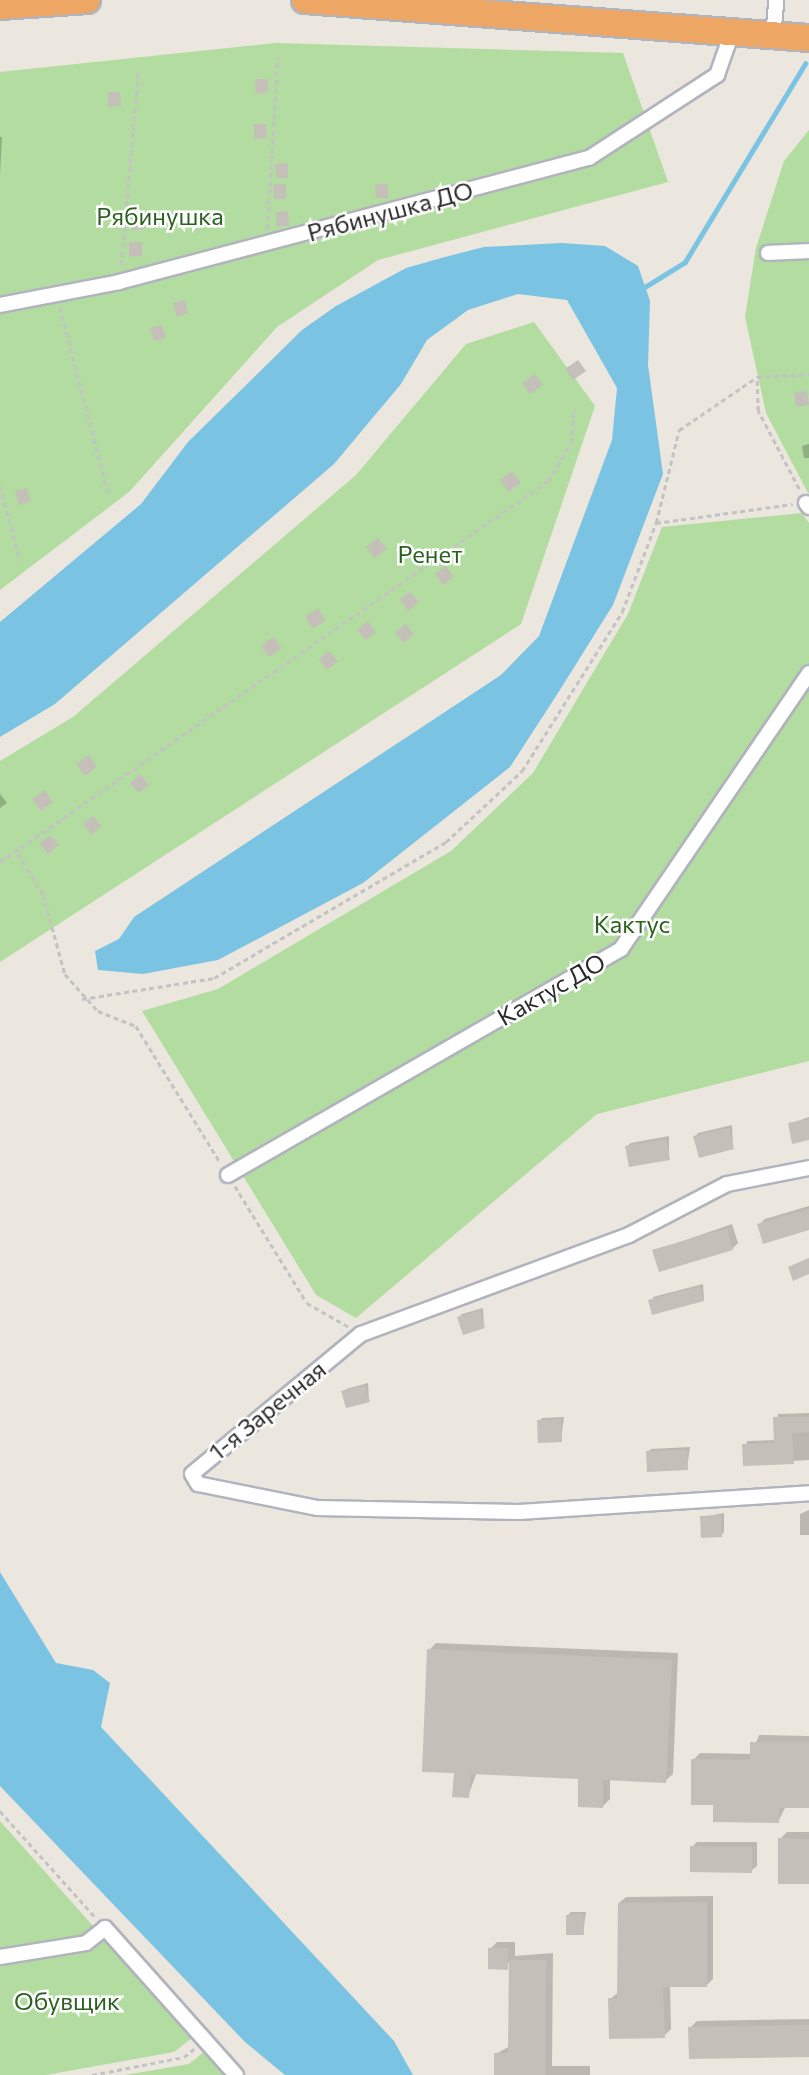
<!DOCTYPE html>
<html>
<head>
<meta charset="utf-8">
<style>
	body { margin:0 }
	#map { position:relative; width:809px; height:2075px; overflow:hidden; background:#ebe6de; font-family:Commissioner,sans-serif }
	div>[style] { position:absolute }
	.green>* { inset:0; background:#b2dca0 }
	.water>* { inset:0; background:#7bc3e3 }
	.shadow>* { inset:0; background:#0003 }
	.stream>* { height:4.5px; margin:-2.25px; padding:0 2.25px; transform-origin:2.25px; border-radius:2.25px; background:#7bc3e3 }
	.building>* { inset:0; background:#c4c0b9 }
	.path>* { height:2.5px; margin-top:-1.25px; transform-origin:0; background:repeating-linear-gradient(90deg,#c3c3c3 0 5px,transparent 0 8.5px) }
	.roads { filter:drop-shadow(2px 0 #b1b3bd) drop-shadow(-2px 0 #b1b3bd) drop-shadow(0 2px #b1b3bd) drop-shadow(0 -2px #b1b3bd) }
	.street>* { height:14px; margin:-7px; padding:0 7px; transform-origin:7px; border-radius:7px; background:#fff }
	.highway>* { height:26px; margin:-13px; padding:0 13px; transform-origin:13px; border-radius:13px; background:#eea665 }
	span { translate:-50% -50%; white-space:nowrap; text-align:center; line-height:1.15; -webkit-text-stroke:5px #fff; paint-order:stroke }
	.street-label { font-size:24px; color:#2a2a2a }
	.park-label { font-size:24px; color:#2c6121 }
</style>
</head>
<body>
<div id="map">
	<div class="green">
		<i style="clip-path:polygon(276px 43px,623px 53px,668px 182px,378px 260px,277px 327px,129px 492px,0 590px,0 72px)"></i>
		<i style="clip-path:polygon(809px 130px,809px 493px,808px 493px,766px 413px,745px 317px,756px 248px,784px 161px)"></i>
		<i style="clip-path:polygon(534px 322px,595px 406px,521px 624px,0 962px,0 761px,73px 717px,356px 475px,466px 344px)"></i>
		<i style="clip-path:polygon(802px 513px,809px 523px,809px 1061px,597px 1114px,356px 1318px,316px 1295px,142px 1011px,218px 989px,451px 851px,533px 773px,628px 614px,662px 527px)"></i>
		<i style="clip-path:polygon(0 1821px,192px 2038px,174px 2052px,46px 2075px,0 2075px)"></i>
		<i style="clip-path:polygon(205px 2051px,228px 2075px,125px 2075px,189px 2064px)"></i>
	</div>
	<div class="water">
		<i style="clip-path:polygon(562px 243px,605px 246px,638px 266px,650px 301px,648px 365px,663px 474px,613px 605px,558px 693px,510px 767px,363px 883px,218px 960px,143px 974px,98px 970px,95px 951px,119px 939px,134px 917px,501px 675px,539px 636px,612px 440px,617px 388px,567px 300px,518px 294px,468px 310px,427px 340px,401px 384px,334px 464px,55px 704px,0 737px,0 622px,141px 504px,188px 442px,302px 330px,336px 306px,406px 268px,445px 257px,484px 247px)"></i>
		<i style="clip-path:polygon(0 1572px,56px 1663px,93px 1670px,110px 1683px,101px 1727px,394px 2041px,413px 2075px,285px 2075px,245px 2042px,0 1786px)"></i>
	</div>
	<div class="shadow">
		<i style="clip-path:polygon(0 137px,2px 137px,0 176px)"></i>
		<i style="clip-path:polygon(809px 444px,809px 458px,804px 458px,802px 446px)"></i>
		<i style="clip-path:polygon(0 794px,7px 803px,0 808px)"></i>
		<i style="clip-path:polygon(809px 1117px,809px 1139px,789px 1124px)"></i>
		<i style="clip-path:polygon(732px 1125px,733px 1148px,695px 1137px,698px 1133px)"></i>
		<i style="clip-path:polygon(669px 1136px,669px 1158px,627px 1146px,631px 1143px)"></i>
		<i style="clip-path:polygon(809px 1206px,809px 1228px,759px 1225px,765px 1219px)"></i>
		<i style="clip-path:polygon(732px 1224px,738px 1243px,732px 1249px,654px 1251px)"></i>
		<i style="clip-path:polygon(703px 1284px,704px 1299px,653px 1313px,653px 1297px)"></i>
		<i style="clip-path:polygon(483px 1308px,484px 1327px,459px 1318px,462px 1314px)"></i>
		<i style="clip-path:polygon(368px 1383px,369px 1400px,343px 1392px,346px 1389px)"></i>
		<i style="clip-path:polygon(809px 1413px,809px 1460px,744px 1464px,747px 1441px,776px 1440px,778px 1414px)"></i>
		<i style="clip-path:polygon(564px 1417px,561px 1440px,539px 1421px,542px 1418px)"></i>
		<i style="clip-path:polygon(690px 1447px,687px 1468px,647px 1452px,651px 1449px)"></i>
		<i style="clip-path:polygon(809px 1510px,809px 1535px,800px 1535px,800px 1514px)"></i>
		<i style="clip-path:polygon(724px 1513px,724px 1532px,721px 1536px,702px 1517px)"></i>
		<i style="clip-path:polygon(436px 1643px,678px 1653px,673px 1774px,665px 1781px,610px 1778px,610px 1799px,603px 1806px,580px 1777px,477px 1772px,468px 1796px,456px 1771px,429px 1650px)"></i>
		<i style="clip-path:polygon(759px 1735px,809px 1736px,809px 1806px,786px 1806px,778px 1822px,715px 1803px,693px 1760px,700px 1753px,752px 1754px)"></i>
		<i style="clip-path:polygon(787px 1832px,809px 1832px,809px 1882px,780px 1839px)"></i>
		<i style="clip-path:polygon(697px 1842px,757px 1842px,757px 1866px,751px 1871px,692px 1847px)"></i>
		<i style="clip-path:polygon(713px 1896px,713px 1979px,707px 1985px,670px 1985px,671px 2029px,664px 2036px,610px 1999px,619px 1992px,619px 1903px,626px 1897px)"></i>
		<i style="clip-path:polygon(571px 1912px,586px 1912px,583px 1933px,568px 1915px)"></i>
		<i style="clip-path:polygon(497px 1942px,515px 1942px,515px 1956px,553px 1953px,552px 2066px,590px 2066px,590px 2075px,496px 2075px,496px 2054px,510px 2046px,511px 1965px,490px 1949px)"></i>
		<i style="clip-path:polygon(809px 2019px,809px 2056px,690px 2028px,697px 2021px)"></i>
	</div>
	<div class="stream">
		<i style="left:645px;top:287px;width:47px;rotate:-32deg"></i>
		<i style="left:685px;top:262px;width:232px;rotate:-58.8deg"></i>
	</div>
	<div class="building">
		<i style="clip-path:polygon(255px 79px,268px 79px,268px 93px,256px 94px)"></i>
		<i style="clip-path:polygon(108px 92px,120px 92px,121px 106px,108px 107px)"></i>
		<i style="clip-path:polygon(254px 124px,266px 124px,267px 138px,254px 139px)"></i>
		<i style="clip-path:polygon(288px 163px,288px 178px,276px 178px,275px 164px)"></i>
		<i style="clip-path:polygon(273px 184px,286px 184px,286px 199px,274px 199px)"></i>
		<i style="clip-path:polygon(375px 184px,388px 184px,388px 198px,376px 198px)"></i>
		<i style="clip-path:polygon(288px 211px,289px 226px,276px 226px,276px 212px)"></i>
		<i style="clip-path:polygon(132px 215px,144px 215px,145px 229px,132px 230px)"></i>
		<i style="clip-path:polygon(129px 242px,142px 242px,142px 256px,129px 257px)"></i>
		<i style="clip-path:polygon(185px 300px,188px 313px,177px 317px,173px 303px)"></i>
		<i style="clip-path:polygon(162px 325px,166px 338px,154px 341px,150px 328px)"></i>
		<i style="clip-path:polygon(578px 360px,586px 371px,573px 380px,565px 369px)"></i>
		<i style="clip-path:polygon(535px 374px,543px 385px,530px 394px,522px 383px)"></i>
		<i style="clip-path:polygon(807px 391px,809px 405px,796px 407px,794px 392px)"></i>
		<i style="clip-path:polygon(512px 471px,521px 483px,508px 492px,500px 480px)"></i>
		<i style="clip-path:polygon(27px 488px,31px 501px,19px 505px,15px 491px)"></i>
		<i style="clip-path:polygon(378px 538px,387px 549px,374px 558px,366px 547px)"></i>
		<i style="clip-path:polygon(445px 566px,454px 576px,443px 585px,435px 574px)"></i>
		<i style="clip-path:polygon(410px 592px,419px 602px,408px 611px,400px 600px)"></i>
		<i style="clip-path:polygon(318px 608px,326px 620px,313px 629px,305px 617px)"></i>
		<i style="clip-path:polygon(368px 621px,376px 632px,366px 640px,357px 630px)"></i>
		<i style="clip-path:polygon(406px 624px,414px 634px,404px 643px,395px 633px)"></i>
		<i style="clip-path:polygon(273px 637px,282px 648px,269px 657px,261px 646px)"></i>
		<i style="clip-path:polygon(329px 651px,338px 661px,327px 670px,319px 659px)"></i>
		<i style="clip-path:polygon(89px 755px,97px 766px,85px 776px,76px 764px)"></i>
		<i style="clip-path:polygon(140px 774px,149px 785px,138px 793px,130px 783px)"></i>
		<i style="clip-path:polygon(45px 790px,53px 802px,41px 811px,32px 799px)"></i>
		<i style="clip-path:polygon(93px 816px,102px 826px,91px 835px,83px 824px)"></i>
		<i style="clip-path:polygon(50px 835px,59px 845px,48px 854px,39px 843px)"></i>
		<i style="clip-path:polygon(809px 1119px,809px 1140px,792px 1144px,788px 1123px)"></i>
		<i style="clip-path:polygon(729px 1128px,734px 1149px,699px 1158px,693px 1136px)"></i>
		<i style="clip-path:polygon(666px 1139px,670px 1160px,629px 1167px,625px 1146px)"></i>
		<i style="clip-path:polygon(809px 1209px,809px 1230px,763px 1244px,757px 1224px)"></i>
		<i style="clip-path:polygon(727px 1228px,733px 1250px,659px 1272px,652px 1250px)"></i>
		<i style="clip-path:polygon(809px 1258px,809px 1274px,793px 1281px,788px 1267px)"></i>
		<i style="clip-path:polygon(700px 1286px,704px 1301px,652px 1315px,648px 1300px)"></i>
		<i style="clip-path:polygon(480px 1310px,485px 1328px,463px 1335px,457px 1317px)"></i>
		<i style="clip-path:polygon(365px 1385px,370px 1402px,346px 1408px,341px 1391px)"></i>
		<i style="clip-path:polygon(773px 1417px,809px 1417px,809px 1432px,792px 1433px,794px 1464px,743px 1466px,742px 1444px,774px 1443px)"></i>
		<i style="clip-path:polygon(561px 1419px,562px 1442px,538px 1443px,537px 1420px)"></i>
		<i style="clip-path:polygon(687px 1450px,688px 1470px,647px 1472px,646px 1451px)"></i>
		<i style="clip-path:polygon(721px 1515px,722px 1537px,701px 1538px,700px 1516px)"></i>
		<i style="clip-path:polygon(427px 1649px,672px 1660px,666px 1783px,603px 1780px,603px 1808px,578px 1807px,578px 1779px,471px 1774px,469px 1798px,452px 1797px,454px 1773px,422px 1772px)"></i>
		<i style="clip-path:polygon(750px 1742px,809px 1742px,809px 1808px,779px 1808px,779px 1823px,713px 1822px,713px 1805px,691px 1805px,691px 1759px,750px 1760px)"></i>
		<i style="clip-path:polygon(778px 1838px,809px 1839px,809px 1884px,778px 1884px)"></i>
		<i style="clip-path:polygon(690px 1846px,752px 1847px,752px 1873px,690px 1872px)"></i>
		<i style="clip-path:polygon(707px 1902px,707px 1987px,663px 1987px,665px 2038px,609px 2039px,608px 1998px,617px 1998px,618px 1903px)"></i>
		<i style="clip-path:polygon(583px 1914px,584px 1935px,566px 1935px,566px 1915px)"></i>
		<i style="clip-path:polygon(488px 1948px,508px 1948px,508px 1970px,488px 1969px)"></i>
		<i style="clip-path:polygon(509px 1960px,546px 1960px,545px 2075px,494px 2075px,494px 2053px,508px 2053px)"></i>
		<i style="clip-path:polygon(809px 2025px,809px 2057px,689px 2059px,688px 2027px)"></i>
	</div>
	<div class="path">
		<i style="left:267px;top:229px;width:173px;rotate:-86.4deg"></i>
		<i style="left:121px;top:265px;width:192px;rotate:-84.9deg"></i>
		<i style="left:60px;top:307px;width:196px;rotate:75.5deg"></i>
		<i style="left:0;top:486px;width:77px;rotate:74.9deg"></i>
		<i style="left:799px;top:489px;width:88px;rotate:-117.7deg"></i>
		<i style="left:758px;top:411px;width:34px;rotate:-92deg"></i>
		<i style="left:757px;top:377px;width:52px;rotate:-3.3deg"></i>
		<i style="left:656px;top:523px;width:138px;rotate:-7.9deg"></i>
		<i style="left:18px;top:854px;width:47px;rotate:58deg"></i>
		<i style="left:43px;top:894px;width:83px;rotate:74.6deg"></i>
		<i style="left:65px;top:974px;width:50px;rotate:48.3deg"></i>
		<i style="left:98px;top:1011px;width:41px;rotate:21.5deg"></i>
		<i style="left:136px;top:1026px;width:160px;rotate:58.3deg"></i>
		<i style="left:0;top:862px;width:667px;rotate:-34.81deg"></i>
		<i style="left:548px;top:481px;width:44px;rotate:-58.8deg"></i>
		<i style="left:571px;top:443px;width:35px;rotate:-85deg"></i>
		<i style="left:82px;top:999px;width:134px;rotate:-9deg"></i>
		<i style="left:214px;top:978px;width:269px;rotate:-30.4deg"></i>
		<i style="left:446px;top:842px;width:104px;rotate:-43.1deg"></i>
		<i style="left:522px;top:771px;width:188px;rotate:-57.8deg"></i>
		<i style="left:622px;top:612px;width:95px;rotate:-69.1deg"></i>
		<i style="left:656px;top:523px;width:96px;rotate:-76.1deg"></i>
		<i style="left:679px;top:430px;width:94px;rotate:-34.2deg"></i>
		<i style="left:235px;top:1186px;width:137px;rotate:58.4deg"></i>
		<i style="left:307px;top:1303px;width:48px;rotate:29.7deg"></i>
		<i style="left:0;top:1811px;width:144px;rotate:48.1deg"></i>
		<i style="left:92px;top:2075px;width:94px;rotate:-11.1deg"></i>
		<i style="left:184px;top:2057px;width:13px;rotate:-39deg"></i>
	</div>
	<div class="roads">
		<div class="street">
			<i style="left:773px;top:38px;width:38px;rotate:-85deg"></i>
			<i style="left:768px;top:253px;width:41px;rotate:-2.8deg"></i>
			<i style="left:0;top:305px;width:121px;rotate:-10.9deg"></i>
			<i style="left:119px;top:282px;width:486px;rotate:-14.8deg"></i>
			<i style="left:589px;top:158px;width:153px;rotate:-33deg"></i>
			<i style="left:717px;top:75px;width:42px;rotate:-70.7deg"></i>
			<i style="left:806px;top:503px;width:5px;rotate:53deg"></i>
			<i style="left:809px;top:1168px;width:84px;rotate:169deg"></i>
			<i style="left:727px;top:1184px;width:110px;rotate:152.5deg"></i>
			<i style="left:629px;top:1235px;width:286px;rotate:159.7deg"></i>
			<i style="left:361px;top:1334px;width:219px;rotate:140.4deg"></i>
			<i style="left:192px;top:1474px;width:12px;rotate:59deg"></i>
			<i style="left:198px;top:1484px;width:121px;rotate:11.4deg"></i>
			<i style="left:317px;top:1508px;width:202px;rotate:1.1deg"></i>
			<i style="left:519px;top:1512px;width:291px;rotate:-3.7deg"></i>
			<i style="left:228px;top:1175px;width:453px;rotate:-29.9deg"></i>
			<i style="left:621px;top:949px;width:334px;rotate:-55.7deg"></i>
			<i style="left:0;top:1957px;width:87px;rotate:-9.2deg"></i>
			<i style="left:86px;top:1943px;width:24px;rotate:-38deg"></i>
			<i style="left:105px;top:1928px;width:197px;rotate:48.3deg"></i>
		</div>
		<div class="highway">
			<i style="left:305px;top:0;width:505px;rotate:4.31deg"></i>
			<i style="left:0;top:6px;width:87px;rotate:-3.9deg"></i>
		</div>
	</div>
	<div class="street-label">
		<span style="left:390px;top:211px;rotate:-15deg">Рябинушка ДО</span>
		<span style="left:551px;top:989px;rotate:-30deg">Кактус ДО</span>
		<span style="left:267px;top:1410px;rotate:-39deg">1-я Заречная</span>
	</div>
	<div class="park-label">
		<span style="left:160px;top:216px">Рябинушка</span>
		<span style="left:430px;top:554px">Ренет</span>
		<span style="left:632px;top:924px">Кактус</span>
		<span style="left:67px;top:2001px">Обувщик</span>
	</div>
</div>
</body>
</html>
